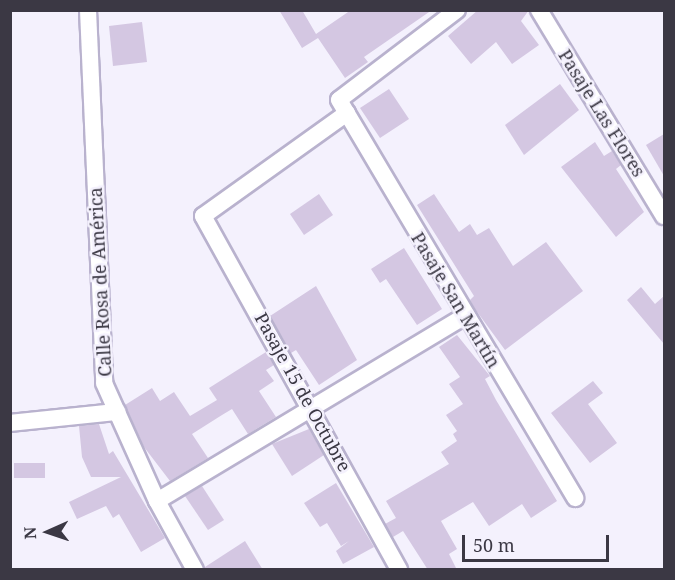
<!DOCTYPE html>
<html>
<head>
<meta charset="utf-8">
<style>
	body { margin:0 }
	#map { position:relative; width:675px; height:580px; overflow:hidden; background:#f4f1fd; font-family:"Noto Serif",serif }
	div>[style] { position:absolute }
	.building>* { inset:0; background:#d4c7e2 }
	.roads { filter:drop-shadow(2px 0 #b9b2ce) drop-shadow(-2px 0 #b9b2ce) drop-shadow(0 2px #b9b2ce) drop-shadow(0 -2px #b9b2ce) }
	.minor>* { height:16px; margin:-8px; padding:0 8px; transform-origin:8px; border-radius:8px; background:#fff }
	span { translate:-50% -50%; white-space:nowrap; text-align:center; line-height:1.15; -webkit-text-stroke:5px #f4f1fd; paint-order:stroke }
	.street-label { font-size:18px; color:#3b3844 }
	.frame { position:absolute; inset:0; border:12px solid #3b3844; pointer-events:none }
	.north { position:absolute; left:18px; top:502px; width:60px; height:60px; -webkit-text-stroke:4px #f4f1fd; paint-order:stroke; rotate:267deg; font-size:16px; font-weight:700; line-height:24px; text-align:center; color:#3b3844 }
	.north::after { content:''; display:block; margin:auto; width:21px; height:27px; background:#3b3844; clip-path:polygon(50% 0,100% 100%,50% 72%,0 100%) }
	.scale { position:absolute; left:462px; top:535px; width:147px; height:27px; box-sizing:border-box; border:3px solid #3b3844; border-top:0; padding-left:8px; font-size:18px; line-height:21px; white-space:nowrap; color:#3b3844; -webkit-text-stroke:4px #f4f1fd; paint-order:stroke }
</style>
</head>
<body>
<div id="map">
	<div class="building">
		<i style="clip-path:polygon(279px 10px,302px 10px,316px 34px,351px 10px,432px 10px,364px 57px,368px 62px,345px 78px,318px 38px,302px 48px)"></i>
		<i style="clip-path:polygon(478px 10px,529px 10px,521px 21px,539px 45px,512px 64px,496px 42px,471px 64px,448px 36px)"></i>
		<i style="clip-path:polygon(142px 22px,147px 62px,113px 66px,109px 26px)"></i>
		<i style="clip-path:polygon(560px 84px,579px 110px,524px 155px,505px 125px)"></i>
		<i style="clip-path:polygon(389px 89px,409px 119px,380px 138px,360px 108px)"></i>
		<i style="clip-path:polygon(664px 134px,664px 176px,646px 145px)"></i>
		<i style="clip-path:polygon(595px 142px,604px 156px,612px 151px,621px 165px,616px 169px,644px 212px,616px 237px,561px 167px)"></i>
		<i style="clip-path:polygon(319px 194px,333px 215px,304px 235px,290px 214px)"></i>
		<i style="clip-path:polygon(434px 194px,459px 232px,470px 224px,477px 235px,489px 228px,513px 266px,546px 242px,583px 291px,505px 350px,475px 309px,470px 300px,474px 296px,417px 205px)"></i>
		<i style="clip-path:polygon(404px 248px,442px 309px,417px 325px,386px 279px,380px 283px,371px 269px)"></i>
		<i style="clip-path:polygon(316px 286px,357px 360px,319px 385px,296px 350px,291px 353px,270px 316px)"></i>
		<i style="clip-path:polygon(641px 287px,655px 304px,664px 296px,664px 344px,627px 300px)"></i>
		<i style="clip-path:polygon(457px 335px,490px 376px,485px 379px,496px 400px,557px 501px,531px 518px,522px 504px,489px 526px,473px 502px,441px 521px,457px 549px,449px 554px,457px 570px,428px 570px,403px 531px,393px 537px,385px 524px,396px 518px,386px 501px,449px 464px,441px 452px,457px 441px,453px 434px,457px 431px,446px 415px,463px 404px,449px 384px,460px 377px,439px 347px)"></i>
		<i style="clip-path:polygon(266px 352px,274px 365px,266px 370px,274px 381px,259px 391px,276px 417px,248px 434px,232px 409px,222px 415px,192px 434px,208px 458px,170px 481px,144px 447px,125px 405px,152px 388px,160px 401px,174px 392px,190px 416px,217px 400px,209px 388px)"></i>
		<i style="clip-path:polygon(593px 381px,603px 393px,588px 404px,617px 443px,590px 463px,551px 413px)"></i>
		<i style="clip-path:polygon(99px 424px,109px 454px,113px 451px,165px 538px,141px 552px,119px 514px,113px 518px,106px 506px,77px 519px,69px 502px,121px 477px,91px 477px,82px 457px,79px 426px)"></i>
		<i style="clip-path:polygon(309px 429px,324px 455px,292px 476px,272px 444px)"></i>
		<i style="clip-path:polygon(14px 463px,45px 463px,45px 478px,14px 478px)"></i>
		<i style="clip-path:polygon(336px 483px,374px 547px,343px 564px,336px 551px,349px 541px,341px 546px,327px 523px,320px 527px,304px 503px)"></i>
		<i style="clip-path:polygon(202px 486px,224px 520px,208px 530px,185px 496px)"></i>
		<i style="clip-path:polygon(245px 541px,263px 570px,205px 570px,205px 567px)"></i>
	</div>
	<div class="roads">
		<div class="minor">
			<i style="left:88px;top:10px;width:373px;rotate:87.5deg"></i>
			<i style="left:104px;top:383px;width:129px;rotate:65.8deg"></i>
			<i style="left:157px;top:501px;width:79px;rotate:61.2deg"></i>
			<i style="left:457px;top:10px;width:148px;rotate:142.7deg"></i>
			<i style="left:339px;top:100px;width:463px;rotate:59.3deg"></i>
			<i style="left:539px;top:10px;width:241px;rotate:58.8deg"></i>
			<i style="left:347px;top:113px;width:177px;rotate:144.4deg"></i>
			<i style="left:203px;top:216px;width:405px;rotate:61deg"></i>
			<i style="left:10px;top:423px;width:108px;rotate:-5.9deg"></i>
			<i style="left:157px;top:501px;width:359px;rotate:-31deg"></i>
		</div>
	</div>
	<div class="street-label">
		<span style="left:602px;top:113px;rotate:58deg">Pasaje Las Flores</span>
		<span style="left:100px;top:282px;rotate:-93deg">Calle Rosa de América</span>
		<span style="left:456px;top:300px;rotate:59deg">Pasaje San Martín</span>
		<span style="left:303px;top:392px;rotate:61deg">Pasaje 15 de Octubre</span>
	</div>
	<div class="frame"></div>
	<div class="north">N</div>
	<div class="scale">50 m</div>
</div>
</body>
</html>
